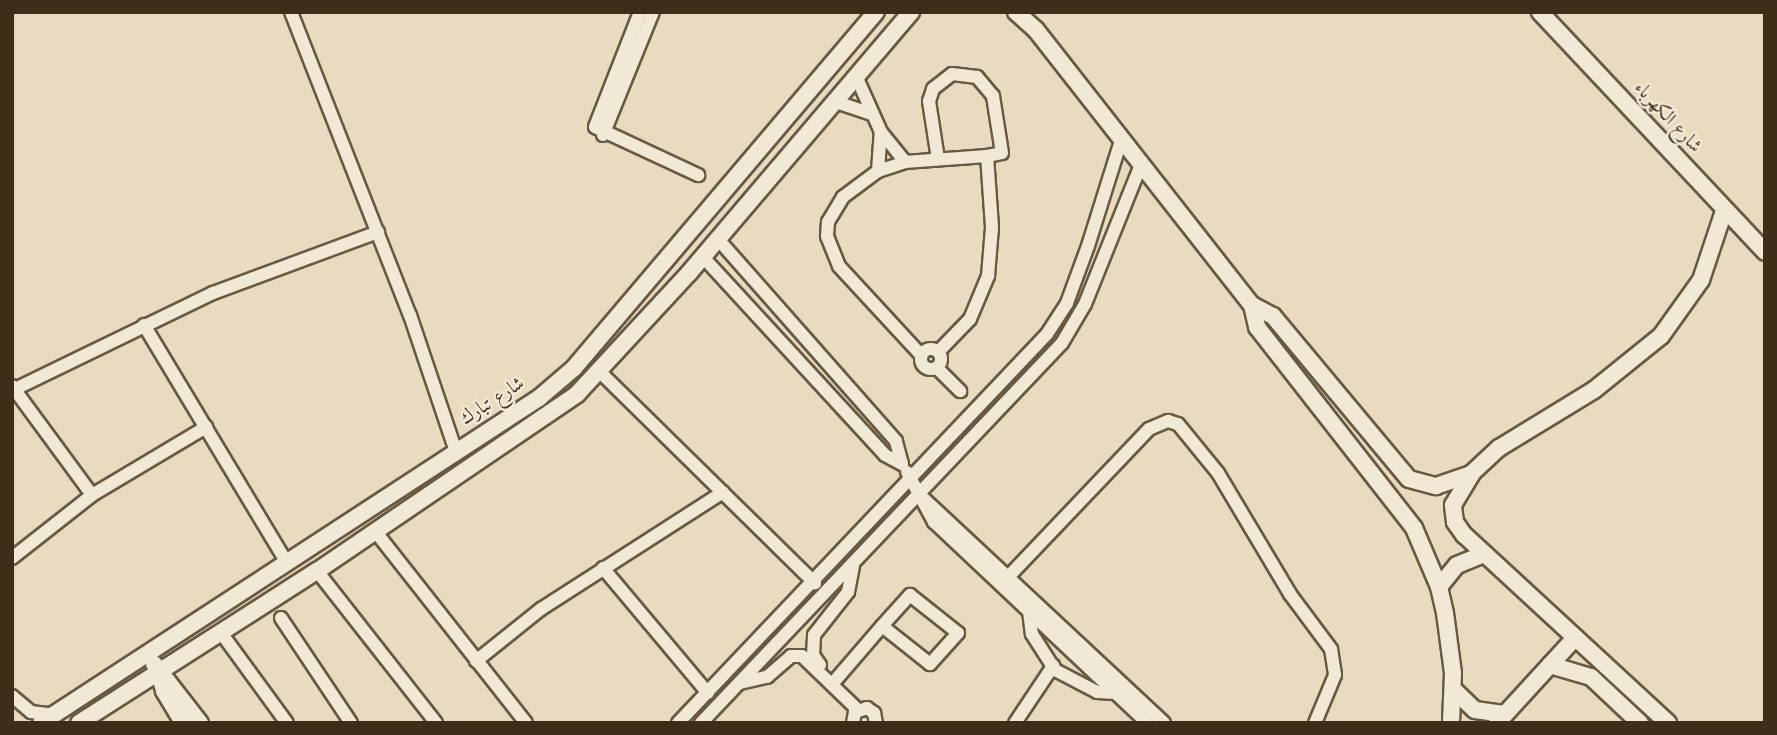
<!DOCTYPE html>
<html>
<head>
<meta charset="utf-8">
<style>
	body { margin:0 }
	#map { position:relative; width:1777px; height:735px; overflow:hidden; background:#e9dbbf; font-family:"Old Standard TT",Amiri,serif }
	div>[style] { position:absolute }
	.roads { filter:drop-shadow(2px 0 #685942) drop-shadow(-2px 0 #685942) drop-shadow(0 2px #685942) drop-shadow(0 -2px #685942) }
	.minor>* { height:12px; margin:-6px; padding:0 6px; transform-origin:6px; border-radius:6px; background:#f1e8d5 }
	.minor>.ring { margin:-6px; padding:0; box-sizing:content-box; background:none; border:12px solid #f1e8d5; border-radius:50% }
	.tertiary>* { height:16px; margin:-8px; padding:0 8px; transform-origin:8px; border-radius:8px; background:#f1e8d5 }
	span { translate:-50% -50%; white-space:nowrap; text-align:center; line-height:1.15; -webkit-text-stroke:5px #f1e8d5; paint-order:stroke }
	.street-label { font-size:19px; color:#3d2e19 }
	.frame { position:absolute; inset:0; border:14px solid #3d2e19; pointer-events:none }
</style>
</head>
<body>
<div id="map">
	<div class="roads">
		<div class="minor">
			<i style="left:291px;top:12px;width:326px;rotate:68.6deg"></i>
			<i style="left:410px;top:315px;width:145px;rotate:71.4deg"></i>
			<i style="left:640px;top:12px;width:123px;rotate:111.4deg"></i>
			<i style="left:595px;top:127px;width:114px;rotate:25deg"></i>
			<i style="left:856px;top:76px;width:61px;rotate:65.9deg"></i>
			<i style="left:881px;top:132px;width:38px;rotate:51deg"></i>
			<i style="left:833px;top:101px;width:41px;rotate:18.4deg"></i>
			<i style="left:603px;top:135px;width:133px;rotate:-67.9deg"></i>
			<i style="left:878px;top:171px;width:39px;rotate:-86deg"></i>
			<i style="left:703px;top:257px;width:269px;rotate:47.4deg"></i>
			<i style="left:885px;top:455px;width:19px;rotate:28deg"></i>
			<i style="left:902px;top:464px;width:24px;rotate:-105deg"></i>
			<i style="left:896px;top:441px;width:269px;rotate:-131.4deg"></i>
			<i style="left:144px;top:325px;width:278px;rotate:59deg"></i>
			<i class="ring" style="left:921px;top:349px;width:8px;height:8px"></i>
			<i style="left:938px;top:352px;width:46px;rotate:-45.9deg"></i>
			<i style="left:970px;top:319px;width:47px;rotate:-67.3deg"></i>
			<i style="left:988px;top:276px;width:49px;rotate:-85.3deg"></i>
			<i style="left:992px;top:227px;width:71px;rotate:-94deg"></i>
			<i style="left:921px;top:355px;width:121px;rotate:-132.7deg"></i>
			<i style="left:839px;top:266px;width:32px;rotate:-112deg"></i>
			<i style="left:827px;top:236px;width:14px;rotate:-86deg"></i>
			<i style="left:828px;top:222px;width:29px;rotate:-59deg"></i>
			<i style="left:843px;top:197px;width:44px;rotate:-36.6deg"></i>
			<i style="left:878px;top:171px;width:28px;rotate:-18deg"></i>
			<i style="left:905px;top:162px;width:82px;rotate:-4.2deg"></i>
			<i style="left:987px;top:156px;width:15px;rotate:-11deg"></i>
			<i style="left:1002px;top:153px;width:58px;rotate:-99deg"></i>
			<i style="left:993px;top:96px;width:25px;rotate:-130deg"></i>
			<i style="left:977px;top:77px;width:25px;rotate:-173deg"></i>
			<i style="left:952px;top:74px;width:24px;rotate:142deg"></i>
			<i style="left:933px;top:89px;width:13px;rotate:108deg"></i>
			<i style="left:929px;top:101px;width:59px;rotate:81.2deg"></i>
			<i style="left:937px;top:368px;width:33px;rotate:45deg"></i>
			<i style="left:599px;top:371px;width:303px;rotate:44.5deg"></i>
			<i style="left:12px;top:386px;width:135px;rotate:53.7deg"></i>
			<i style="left:15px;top:389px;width:220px;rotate:-25.9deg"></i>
			<i style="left:213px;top:293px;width:176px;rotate:-20.3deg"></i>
			<i style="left:907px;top:472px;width:57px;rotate:61.6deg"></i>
			<i style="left:934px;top:522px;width:293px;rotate:43.3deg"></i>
			<i style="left:924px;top:499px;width:328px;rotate:43deg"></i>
			<i style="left:375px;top:531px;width:244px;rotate:51.8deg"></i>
			<i style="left:12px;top:558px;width:102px;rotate:-38.2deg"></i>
			<i style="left:92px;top:495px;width:133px;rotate:-30.8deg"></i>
			<i style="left:603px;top:568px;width:163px;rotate:50deg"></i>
			<i style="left:317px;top:571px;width:193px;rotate:51.9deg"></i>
			<i style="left:1009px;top:576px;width:203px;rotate:-46.4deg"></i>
			<i style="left:1149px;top:429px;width:21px;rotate:-23deg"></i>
			<i style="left:1168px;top:421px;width:10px;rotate:17deg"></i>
			<i style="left:1178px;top:424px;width:63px;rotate:50.8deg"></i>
			<i style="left:1218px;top:473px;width:141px;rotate:59.2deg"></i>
			<i style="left:1290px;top:594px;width:69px;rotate:53.3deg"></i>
			<i style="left:1331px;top:649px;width:26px;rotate:81deg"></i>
			<i style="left:1335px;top:675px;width:52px;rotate:112.6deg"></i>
			<i style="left:1029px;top:611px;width:23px;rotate:83deg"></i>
			<i style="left:1032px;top:634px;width:43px;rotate:57.4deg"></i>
			<i style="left:1055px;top:670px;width:47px;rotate:27.6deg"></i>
			<i style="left:1097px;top:692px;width:19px;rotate:3deg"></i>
			<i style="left:281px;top:618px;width:126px;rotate:56.3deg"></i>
			<i style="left:222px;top:634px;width:110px;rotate:53.9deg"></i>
			<i style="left:476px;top:661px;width:83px;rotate:-38.7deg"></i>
			<i style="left:541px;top:609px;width:216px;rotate:-32.7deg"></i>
			<i style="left:820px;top:665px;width:12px;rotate:-125deg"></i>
			<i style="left:813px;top:655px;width:20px;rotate:-87deg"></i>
			<i style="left:814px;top:635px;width:55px;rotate:-51.7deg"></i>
			<i style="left:848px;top:592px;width:26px;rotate:-79deg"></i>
			<i style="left:740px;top:683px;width:28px;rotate:-13deg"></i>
			<i style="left:767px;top:677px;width:32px;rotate:-41deg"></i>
			<i style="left:791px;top:656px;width:11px"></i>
			<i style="left:802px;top:656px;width:78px;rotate:44deg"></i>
			<i style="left:833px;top:683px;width:75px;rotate:-49.3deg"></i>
			<i style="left:882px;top:626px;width:42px;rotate:-47.9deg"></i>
			<i style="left:910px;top:595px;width:61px;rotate:38.4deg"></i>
			<i style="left:958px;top:633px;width:42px;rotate:132.1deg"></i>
			<i style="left:930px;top:664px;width:61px;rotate:-141.6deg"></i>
			<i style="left:12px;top:696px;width:25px;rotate:40deg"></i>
			<i style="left:31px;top:712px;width:23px;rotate:7deg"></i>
			<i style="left:678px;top:723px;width:536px;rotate:-46.51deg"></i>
			<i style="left:1047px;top:334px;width:37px;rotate:-57deg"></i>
			<i style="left:1067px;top:303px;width:61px;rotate:-69.8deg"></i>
			<i style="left:1088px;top:246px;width:110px;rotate:-72.6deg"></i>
			<i style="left:701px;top:723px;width:524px;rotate:-46.47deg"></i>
			<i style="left:1062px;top:343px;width:45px;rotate:-59.5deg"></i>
			<i style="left:1085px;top:304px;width:150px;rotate:-68.1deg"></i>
			<i style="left:853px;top:723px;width:11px;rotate:-80deg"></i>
			<i style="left:855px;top:712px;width:13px;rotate:-18deg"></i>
			<i style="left:867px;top:708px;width:9px;rotate:36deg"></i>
			<i style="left:874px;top:713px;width:10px;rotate:79deg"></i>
			<i style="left:1015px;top:723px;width:69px;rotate:-56.3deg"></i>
		</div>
		<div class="tertiary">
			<i style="left:1016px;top:12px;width:27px;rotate:42deg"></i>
			<i style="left:1036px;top:30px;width:350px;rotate:51.9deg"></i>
			<i style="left:1252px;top:305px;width:23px;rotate:77deg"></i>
			<i style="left:1257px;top:327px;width:255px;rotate:52deg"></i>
			<i style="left:1414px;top:528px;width:64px;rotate:67deg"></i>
			<i style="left:1439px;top:587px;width:27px;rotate:77deg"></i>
			<i style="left:1445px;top:613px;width:61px;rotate:82.4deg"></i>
			<i style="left:1453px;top:673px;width:50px;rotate:92.3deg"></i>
			<i style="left:1540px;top:12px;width:329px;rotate:46.8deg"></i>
			<i style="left:1252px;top:305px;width:24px;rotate:28deg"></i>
			<i style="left:1273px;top:316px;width:212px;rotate:50.2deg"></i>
			<i style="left:1409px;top:479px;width:28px;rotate:15deg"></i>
			<i style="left:1436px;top:486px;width:36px;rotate:-19deg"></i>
			<i style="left:1439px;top:587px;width:28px;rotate:-51deg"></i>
			<i style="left:1457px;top:565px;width:29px;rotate:-22deg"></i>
			<i style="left:154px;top:664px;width:75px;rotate:52.1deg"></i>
			<i style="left:1550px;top:665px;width:43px;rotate:16.3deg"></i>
			<i style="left:1591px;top:677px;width:67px;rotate:43.2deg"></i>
			<i style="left:159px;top:672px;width:20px;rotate:75deg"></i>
			<i style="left:164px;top:691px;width:37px;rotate:59deg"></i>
			<i style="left:1453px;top:689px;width:30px;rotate:44deg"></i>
			<i style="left:1475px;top:710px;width:29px;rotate:8deg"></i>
			<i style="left:41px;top:723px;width:595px;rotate:-33.13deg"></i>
			<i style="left:539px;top:398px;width:46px;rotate:-40.6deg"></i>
			<i style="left:574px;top:368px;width:467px;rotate:-49.7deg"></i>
			<i style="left:79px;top:723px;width:282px;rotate:-32.6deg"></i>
			<i style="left:317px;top:571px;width:315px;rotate:-34.2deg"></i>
			<i style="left:577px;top:394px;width:165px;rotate:-47.2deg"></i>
			<i style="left:689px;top:273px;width:343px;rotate:-49.6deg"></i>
			<i style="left:1497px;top:723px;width:115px;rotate:-47.5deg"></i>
			<i style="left:1668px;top:723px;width:277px;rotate:-137.3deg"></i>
			<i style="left:1464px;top:535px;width:16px;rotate:-125deg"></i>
			<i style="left:1455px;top:522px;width:17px;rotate:-97deg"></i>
			<i style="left:1453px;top:505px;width:37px;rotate:-59deg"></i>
			<i style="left:1472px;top:473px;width:37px;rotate:-43deg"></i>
			<i style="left:1499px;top:448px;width:111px;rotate:-31.4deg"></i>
			<i style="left:1594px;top:390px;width:86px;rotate:-38.9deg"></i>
			<i style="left:1661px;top:336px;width:69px;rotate:-54.5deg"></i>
			<i style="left:1701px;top:280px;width:73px;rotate:-71.6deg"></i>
		</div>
	</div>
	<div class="street-label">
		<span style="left:1667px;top:118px;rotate:47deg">شارع الكهرباء</span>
		<span style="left:493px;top:402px;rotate:-33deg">شارع تبارك</span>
	</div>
	<div class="frame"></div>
</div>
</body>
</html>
